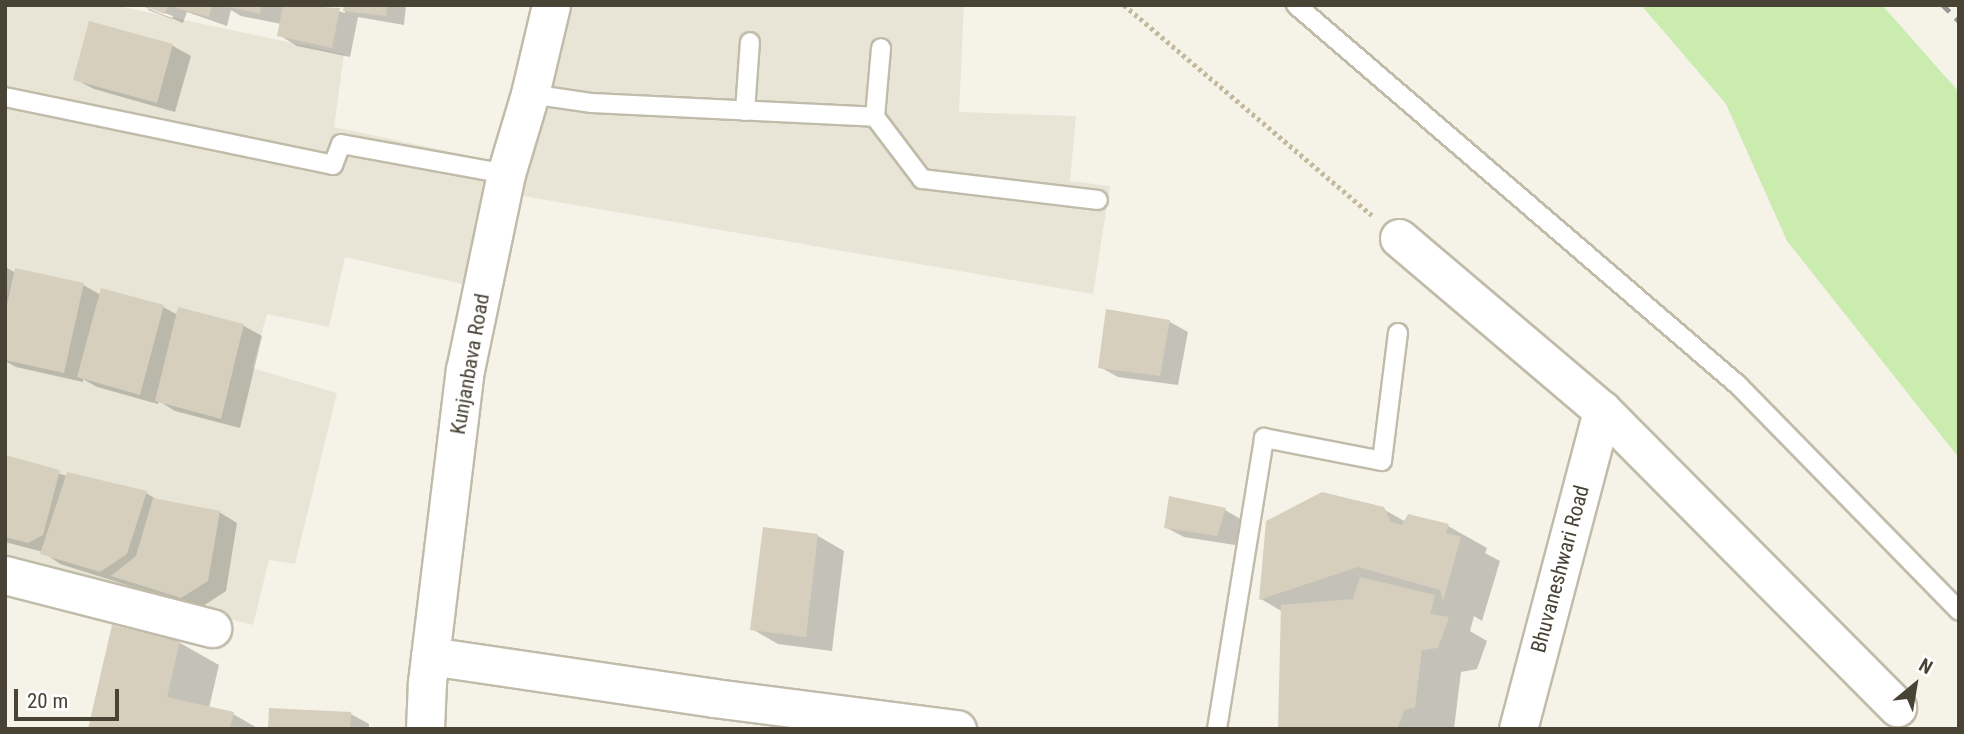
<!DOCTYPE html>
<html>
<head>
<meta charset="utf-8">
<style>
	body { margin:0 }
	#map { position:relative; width:1964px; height:734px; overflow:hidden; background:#f5f2e8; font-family:"Roboto Condensed",sans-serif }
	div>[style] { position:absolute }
	.residential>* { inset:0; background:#e9e5d6 }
	.green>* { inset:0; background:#cbecaf }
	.shadow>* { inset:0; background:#0003 }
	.building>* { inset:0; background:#d7cfbd }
	.path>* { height:4.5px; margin-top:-2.25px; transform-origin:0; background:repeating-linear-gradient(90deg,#c4b99a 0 3.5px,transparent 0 7px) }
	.roads { filter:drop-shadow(2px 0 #c1bbaa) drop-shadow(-2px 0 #c1bbaa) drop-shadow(0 2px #c1bbaa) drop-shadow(0 -2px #c1bbaa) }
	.service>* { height:18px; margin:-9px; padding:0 9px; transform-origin:9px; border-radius:9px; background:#fff }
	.minor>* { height:37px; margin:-18.5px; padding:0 18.5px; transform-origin:18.5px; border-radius:18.5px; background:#fff }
	.rail>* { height:5px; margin-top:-2.5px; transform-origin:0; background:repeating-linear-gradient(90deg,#989898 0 9px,transparent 0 18px) }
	span { translate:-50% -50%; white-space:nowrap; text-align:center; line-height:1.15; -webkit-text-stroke:7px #fff; paint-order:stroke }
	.street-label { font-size:21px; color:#494336 }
	.frame { position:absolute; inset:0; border:7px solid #494336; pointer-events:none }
	.north { position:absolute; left:1880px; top:650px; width:70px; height:70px; -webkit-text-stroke:5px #fff; paint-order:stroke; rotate:30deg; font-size:19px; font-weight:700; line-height:28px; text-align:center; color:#494336 }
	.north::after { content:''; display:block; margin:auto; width:24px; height:32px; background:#494336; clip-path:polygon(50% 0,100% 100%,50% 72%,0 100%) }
	.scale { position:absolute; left:14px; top:689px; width:105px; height:32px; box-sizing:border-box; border:4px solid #494336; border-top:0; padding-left:9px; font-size:21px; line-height:24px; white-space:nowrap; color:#494336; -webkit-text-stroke:5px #fff; paint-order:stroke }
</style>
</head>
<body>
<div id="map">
	<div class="residential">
		<i style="clip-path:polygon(5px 5px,114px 5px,344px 54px,334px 127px,494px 161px,475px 287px,345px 257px,329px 327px,267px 314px,252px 368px,337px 393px,295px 564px,269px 560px,253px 625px,5px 560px)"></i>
		<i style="clip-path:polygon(565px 5px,964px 5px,959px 112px,1076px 116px,1070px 181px,1110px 186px,1093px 294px,517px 195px)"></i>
	</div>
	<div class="green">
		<i style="clip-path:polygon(1641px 5px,1882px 5px,1959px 92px,1959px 458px,1787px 241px,1726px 104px)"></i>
	</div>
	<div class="shadow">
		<i style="clip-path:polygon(evenodd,140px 5px,316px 5px,345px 13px,345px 5px,406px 5px,404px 25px,358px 17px,350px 57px,297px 46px,279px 35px,281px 24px,241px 16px,231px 10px,227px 26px,187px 12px,183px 23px,140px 5px,148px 7px,173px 16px,172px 19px,148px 10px,148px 7px)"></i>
		<i style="clip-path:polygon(91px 23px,173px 46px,191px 56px,175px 112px,94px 89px,75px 79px)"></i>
		<i style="clip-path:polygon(5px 267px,16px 273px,83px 285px,101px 295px,163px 307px,178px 315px,180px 310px,244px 326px,262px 336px,240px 428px,175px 411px,159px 401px,158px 404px,97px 387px,83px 379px,83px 382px,16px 367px,5px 361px)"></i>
		<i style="clip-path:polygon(1107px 311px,1170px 322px,1188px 332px,1178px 385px,1118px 377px,1100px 367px)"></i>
		<i style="clip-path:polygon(5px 457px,67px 476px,146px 493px,161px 502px,219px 512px,237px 523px,226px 591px,200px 608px,60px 564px,43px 552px,5px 542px)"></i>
		<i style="clip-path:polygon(1170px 498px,1225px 510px,1244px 521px,1235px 545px,1184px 537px,1165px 527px)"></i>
		<i style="clip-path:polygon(1383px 509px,1406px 522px,1448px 526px,1487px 548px,1485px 553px,1500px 561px,1482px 621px,1474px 616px,1470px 631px,1487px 641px,1477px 669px,1461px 672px,1454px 729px,1280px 729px,1283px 612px,1261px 599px)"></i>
		<i style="clip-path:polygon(818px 536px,844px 551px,832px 651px,778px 644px,752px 629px)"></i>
		<i style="clip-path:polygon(113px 627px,180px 643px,219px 665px,209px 708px,233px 714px,259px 729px,89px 729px)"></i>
		<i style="clip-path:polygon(351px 714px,369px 724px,369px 729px,269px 729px)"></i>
	</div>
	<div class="building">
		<i style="clip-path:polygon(141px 5px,168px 5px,165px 14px)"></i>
		<i style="clip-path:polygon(177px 5px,212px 5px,209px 17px,176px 8px)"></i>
		<i style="clip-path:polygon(221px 5px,261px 5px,260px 14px)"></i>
		<i style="clip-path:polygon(283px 5px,340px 8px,332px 48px,277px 36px)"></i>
		<i style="clip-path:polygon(344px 5px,387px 5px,386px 16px,343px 11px)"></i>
		<i style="clip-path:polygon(89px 21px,173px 44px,157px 103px,73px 80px)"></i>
		<i style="clip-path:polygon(15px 268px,84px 283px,64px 373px,5px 360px,5px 314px)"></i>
		<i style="clip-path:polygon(101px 288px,164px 305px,140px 395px,77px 377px)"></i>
		<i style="clip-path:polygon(178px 307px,244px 324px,221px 419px,155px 401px)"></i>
		<i style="clip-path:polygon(1106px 309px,1170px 320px,1160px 376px,1098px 368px)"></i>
		<i style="clip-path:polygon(5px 455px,60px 470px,43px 535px,28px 543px,5px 537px)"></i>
		<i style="clip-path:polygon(67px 472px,147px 491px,127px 554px,100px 572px,40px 554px)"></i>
		<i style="clip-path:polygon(1322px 492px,1384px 507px,1391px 522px,1402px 525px,1408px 514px,1449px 524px,1446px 533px,1461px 537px,1443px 601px,1440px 590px,1358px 567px,1259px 600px,1266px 521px)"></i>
		<i style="clip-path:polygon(1169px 496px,1226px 508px,1217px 536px,1164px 528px)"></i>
		<i style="clip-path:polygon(153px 498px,220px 511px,208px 581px,181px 598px,111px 576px,136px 556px)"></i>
		<i style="clip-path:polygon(763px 527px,818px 534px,806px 637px,750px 630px)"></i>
		<i style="clip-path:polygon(1360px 577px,1435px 595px,1430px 614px,1449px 617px,1438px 648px,1422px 650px,1415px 708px,1405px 709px,1397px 729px,1278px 729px,1281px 605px,1353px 599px)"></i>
		<i style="clip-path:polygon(112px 625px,180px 641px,167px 697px,234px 712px,230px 729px,88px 729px)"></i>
		<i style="clip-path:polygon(269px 708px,351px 712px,350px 729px,268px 729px)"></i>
	</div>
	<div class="path">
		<i style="left:1124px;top:5px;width:325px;rotate:40.3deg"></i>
	</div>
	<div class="roads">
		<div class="service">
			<i style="left:1296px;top:5px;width:583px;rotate:40.69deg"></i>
			<i style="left:1738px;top:385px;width:316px;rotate:45.6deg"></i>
			<i style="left:530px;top:94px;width:63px;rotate:8.3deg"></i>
			<i style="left:592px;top:103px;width:283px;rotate:2.8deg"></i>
			<i style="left:875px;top:117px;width:78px;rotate:52.8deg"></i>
			<i style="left:922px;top:179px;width:177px;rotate:6.8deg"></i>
			<i style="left:5px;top:97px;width:335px;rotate:11.7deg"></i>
			<i style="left:333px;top:165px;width:22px;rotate:-69deg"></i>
			<i style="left:341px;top:144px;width:168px;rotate:10.3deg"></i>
			<i style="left:745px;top:111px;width:69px;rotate:-85.9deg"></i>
			<i style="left:875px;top:117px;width:69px;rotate:-85deg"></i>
			<i style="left:1217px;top:729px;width:295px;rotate:-80.8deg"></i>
			<i style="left:1264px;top:438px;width:120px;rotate:11deg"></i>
			<i style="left:1382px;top:461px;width:129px;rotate:-82.9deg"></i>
		</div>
		<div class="minor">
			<i style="left:1399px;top:238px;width:266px;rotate:40.3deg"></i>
			<i style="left:1602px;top:410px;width:419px;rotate:45.2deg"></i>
			<i style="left:5px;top:575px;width:214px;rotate:14.4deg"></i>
			<i style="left:430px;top:656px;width:287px;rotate:8.4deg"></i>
			<i style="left:714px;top:698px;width:245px;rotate:7.3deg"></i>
			<i style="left:425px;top:729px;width:47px;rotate:-87.6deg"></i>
			<i style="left:427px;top:682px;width:314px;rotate:-83.1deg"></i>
			<i style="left:465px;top:370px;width:200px;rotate:-78.2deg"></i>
			<i style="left:506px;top:174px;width:84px;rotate:-73.3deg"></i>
			<i style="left:530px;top:94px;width:91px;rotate:-76.7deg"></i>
			<i style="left:1518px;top:729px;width:330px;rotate:-75.2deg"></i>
		</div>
	</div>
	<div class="rail">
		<i style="left:1943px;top:5px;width:23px;rotate:45deg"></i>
	</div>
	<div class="street-label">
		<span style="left:470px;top:364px;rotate:-80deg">Kunjanbava Road</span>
		<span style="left:1560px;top:569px;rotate:-75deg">Bhuvaneshwari Road</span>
	</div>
	<div class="frame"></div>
	<div class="north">N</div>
	<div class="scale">20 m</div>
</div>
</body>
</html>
